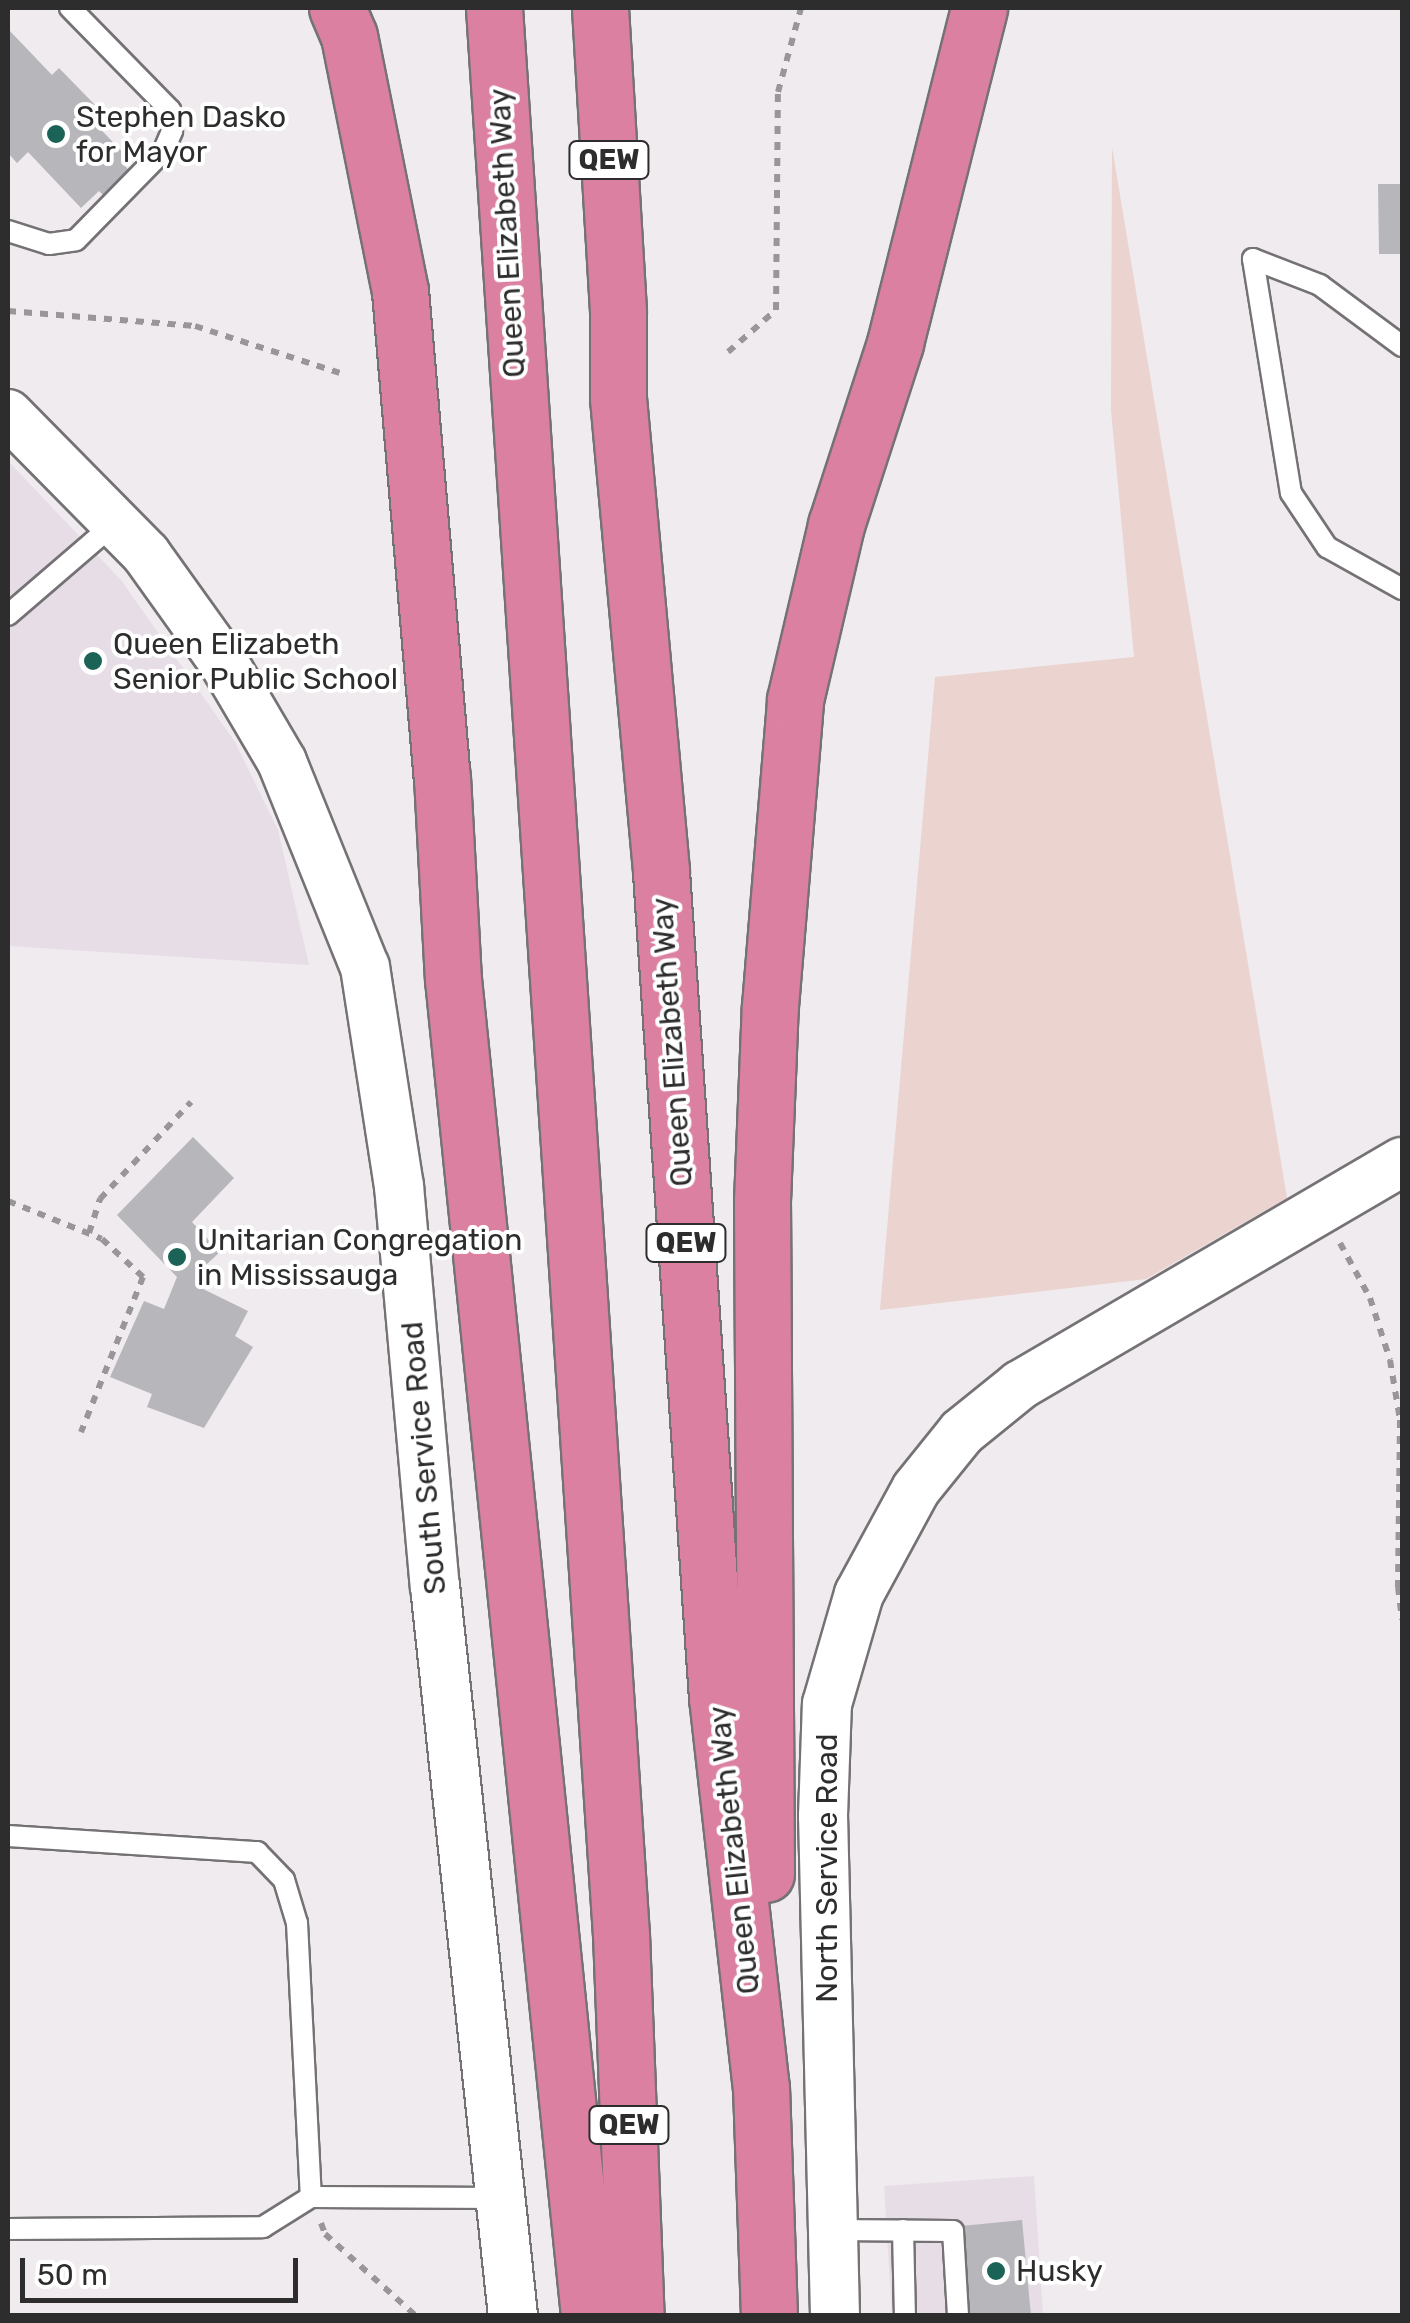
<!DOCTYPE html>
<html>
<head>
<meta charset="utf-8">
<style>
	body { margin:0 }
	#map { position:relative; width:1410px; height:2323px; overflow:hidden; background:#efebef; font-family:Rubik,sans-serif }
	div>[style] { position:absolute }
	.built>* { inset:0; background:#e7dde6 }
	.green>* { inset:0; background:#ebd3cf }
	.building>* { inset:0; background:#b7b6ba }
	.path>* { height:6px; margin-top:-3px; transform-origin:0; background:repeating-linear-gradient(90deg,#989698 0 8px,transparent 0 16px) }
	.roads { filter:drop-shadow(2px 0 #757275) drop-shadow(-2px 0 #757275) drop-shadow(0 2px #757275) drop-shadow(0 -2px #757275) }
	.service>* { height:20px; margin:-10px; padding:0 10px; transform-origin:10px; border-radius:10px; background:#fff }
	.tertiary>* { height:48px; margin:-24px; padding:0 24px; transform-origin:24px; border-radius:24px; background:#fff }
	.motorway>* { height:55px; margin:-27.5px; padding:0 27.5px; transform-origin:27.5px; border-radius:27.5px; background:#db80a1 }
	.dots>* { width:28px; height:28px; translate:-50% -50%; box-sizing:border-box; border:5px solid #fff; border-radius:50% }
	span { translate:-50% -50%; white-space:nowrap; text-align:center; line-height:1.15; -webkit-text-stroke:8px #fff; paint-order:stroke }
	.shield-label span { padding:2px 8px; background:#fff; border:2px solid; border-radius:8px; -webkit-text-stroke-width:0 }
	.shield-label { font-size:28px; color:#2e2d2e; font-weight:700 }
	.poi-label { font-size:30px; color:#2e2d2e }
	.left { translate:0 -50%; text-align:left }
	.street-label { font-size:30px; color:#2e2d2e }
	.frame { position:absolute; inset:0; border:10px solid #2e2d2e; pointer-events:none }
	.scale { position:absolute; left:20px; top:2258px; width:278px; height:45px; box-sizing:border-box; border:5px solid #2e2d2e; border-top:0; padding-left:12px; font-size:30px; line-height:35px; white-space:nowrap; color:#2e2d2e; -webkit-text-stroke:8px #fff; paint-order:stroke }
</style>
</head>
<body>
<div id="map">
	<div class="built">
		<i style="clip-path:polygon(8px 461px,121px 580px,235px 742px,278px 830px,309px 965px,8px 946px)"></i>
		<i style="clip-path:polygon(1034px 2176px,1043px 2315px,892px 2315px,884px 2186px)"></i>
	</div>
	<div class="green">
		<i style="clip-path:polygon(1112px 147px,1287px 1198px,1146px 1279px,880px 1310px,935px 677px,1134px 657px,1111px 410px)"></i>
	</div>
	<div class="building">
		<i style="clip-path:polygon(8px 29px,52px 75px,59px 68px,97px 107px,88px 116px,130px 160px,124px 165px,144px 186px,119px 211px,99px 191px,81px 208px,28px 152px,17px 163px,8px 153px)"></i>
		<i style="clip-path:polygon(1378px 184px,1402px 184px,1402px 254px,1379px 254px)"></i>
		<i style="clip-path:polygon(193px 1137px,234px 1178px,192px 1222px,220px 1252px,196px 1274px,195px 1285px,248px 1311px,235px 1336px,253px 1347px,204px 1428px,147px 1407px,152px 1394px,110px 1377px,144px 1301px,164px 1309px,177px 1277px,117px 1215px)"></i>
		<i style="clip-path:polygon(1022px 2220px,1031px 2316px,970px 2316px,961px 2226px)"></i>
	</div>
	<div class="path">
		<i style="left:8px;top:311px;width:188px;rotate:4.6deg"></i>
		<i style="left:195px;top:326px;width:152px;rotate:18deg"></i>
		<i style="left:728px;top:352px;width:64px;rotate:-41.2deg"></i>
		<i style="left:776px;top:310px;width:218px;rotate:-89.5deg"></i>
		<i style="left:778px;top:92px;width:87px;rotate:-74.7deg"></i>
		<i style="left:8px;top:1201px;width:101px;rotate:22deg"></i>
		<i style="left:102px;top:1239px;width:56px;rotate:42.8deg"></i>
		<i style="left:143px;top:1277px;width:167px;rotate:111.8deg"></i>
		<i style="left:89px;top:1233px;width:36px;rotate:-72deg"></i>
		<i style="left:100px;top:1199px;width:133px;rotate:-46.8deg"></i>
		<i style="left:1340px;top:1243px;width:63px;rotate:61.4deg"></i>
		<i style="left:1370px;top:1298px;width:65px;rotate:72.1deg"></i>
		<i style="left:1390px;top:1360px;width:61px;rotate:80.5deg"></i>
		<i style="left:1400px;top:1420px;width:167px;rotate:90.7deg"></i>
		<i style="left:1398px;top:1587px;width:33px;rotate:83deg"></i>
		<i style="left:321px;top:2223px;width:12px;rotate:70deg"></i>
		<i style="left:325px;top:2234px;width:122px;rotate:42deg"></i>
	</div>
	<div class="roads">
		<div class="service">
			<i style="left:8px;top:231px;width:43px;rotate:17.6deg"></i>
			<i style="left:49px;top:244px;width:27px;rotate:-8deg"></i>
			<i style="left:76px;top:240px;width:126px;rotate:-45.6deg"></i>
			<i style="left:164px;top:150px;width:21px;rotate:-67deg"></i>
			<i style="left:172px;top:131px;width:21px;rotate:-95deg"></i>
			<i style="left:170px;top:110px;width:143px;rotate:-134.4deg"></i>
			<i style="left:1402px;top:346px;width:102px;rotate:-143.4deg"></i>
			<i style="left:1320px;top:285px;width:72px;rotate:-158.8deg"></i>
			<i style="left:1253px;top:259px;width:237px;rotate:80.8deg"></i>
			<i style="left:1291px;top:493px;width:65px;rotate:56.3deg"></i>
			<i style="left:1327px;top:547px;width:86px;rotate:29.2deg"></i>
			<i style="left:8px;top:615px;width:143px;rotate:-40.7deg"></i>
			<i style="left:8px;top:1836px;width:250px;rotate:3.7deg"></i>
			<i style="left:257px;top:1852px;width:39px;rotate:46deg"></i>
			<i style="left:284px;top:1880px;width:45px;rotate:73.2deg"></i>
			<i style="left:297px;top:1923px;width:274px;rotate:87.1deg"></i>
			<i style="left:8px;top:2229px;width:255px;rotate:-0.4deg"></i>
			<i style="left:263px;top:2227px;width:57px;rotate:-32deg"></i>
			<i style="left:311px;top:2197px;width:190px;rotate:0.3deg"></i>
			<i style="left:833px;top:2230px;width:120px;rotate:0.5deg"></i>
			<i style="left:953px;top:2231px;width:85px;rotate:86.6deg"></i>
			<i style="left:903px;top:2230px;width:86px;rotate:88.7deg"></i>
		</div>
		<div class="tertiary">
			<i style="left:8px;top:414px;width:197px;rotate:45.4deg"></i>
			<i style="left:146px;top:554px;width:134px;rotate:54.4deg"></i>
			<i style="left:224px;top:663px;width:115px;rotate:59.6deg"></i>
			<i style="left:282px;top:762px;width:221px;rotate:68deg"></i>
			<i style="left:365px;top:967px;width:222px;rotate:81.2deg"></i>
			<i style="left:399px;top:1186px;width:402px;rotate:84.9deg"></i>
			<i style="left:435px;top:1586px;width:734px;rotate:83.9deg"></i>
			<i style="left:835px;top:2316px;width:500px;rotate:-91.37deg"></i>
			<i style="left:823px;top:1816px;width:112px;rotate:-88deg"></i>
			<i style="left:827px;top:1704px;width:115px;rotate:-73.8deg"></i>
			<i style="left:859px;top:1594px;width:119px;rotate:-61.5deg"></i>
			<i style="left:916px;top:1489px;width:73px;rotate:-51.1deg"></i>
			<i style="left:962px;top:1432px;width:75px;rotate:-39deg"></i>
			<i style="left:1020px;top:1385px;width:442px;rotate:-30.3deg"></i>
		</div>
		<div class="motorway">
			<i style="left:337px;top:8px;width:30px;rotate:67deg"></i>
			<i style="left:349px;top:36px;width:260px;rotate:78.7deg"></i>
			<i style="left:400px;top:291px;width:488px;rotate:85.1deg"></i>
			<i style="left:442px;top:777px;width:202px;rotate:86.9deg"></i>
			<i style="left:453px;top:979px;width:1344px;rotate:84.19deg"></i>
			<i style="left:494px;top:8px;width:1930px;rotate:86.23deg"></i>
			<i style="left:621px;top:1934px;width:382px;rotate:87.8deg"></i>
			<i style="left:600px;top:8px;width:305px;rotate:86.6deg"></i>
			<i style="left:618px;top:312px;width:86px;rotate:90deg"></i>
			<i style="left:618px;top:398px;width:476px;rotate:84.8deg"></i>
			<i style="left:661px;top:872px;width:827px;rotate:86.12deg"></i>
			<i style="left:717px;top:1697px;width:392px;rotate:83.6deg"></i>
			<i style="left:761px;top:2087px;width:229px;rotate:88deg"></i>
			<i style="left:766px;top:1874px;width:673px;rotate:-90.34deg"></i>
			<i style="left:762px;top:1201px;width:195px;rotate:-87.7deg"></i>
			<i style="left:770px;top:1006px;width:307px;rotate:-85.3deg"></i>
			<i style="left:795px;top:700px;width:180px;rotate:-76.8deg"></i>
			<i style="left:836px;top:525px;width:191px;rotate:-72deg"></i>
			<i style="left:895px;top:343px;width:345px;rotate:-75.9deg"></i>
		</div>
	</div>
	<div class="dots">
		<i style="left:56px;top:134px;background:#1b6357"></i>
		<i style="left:93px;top:661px;background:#1b6357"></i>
		<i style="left:177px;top:1257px;background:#1b6357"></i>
		<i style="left:996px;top:2271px;background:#1b6357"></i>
	</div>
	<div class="shield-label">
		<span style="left:609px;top:160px">QEW</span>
		<span style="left:686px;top:1243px">QEW</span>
		<span style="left:629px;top:2125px">QEW</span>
	</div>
	<div class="poi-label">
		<span class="left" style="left:76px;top:134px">Stephen Dasko<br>for Mayor</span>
		<span class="left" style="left:113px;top:661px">Queen Elizabeth<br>Senior Public School</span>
		<span class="left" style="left:197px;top:1257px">Unitarian Congregation<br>in Mississauga</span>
		<span class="left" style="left:1016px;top:2271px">Husky</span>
	</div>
	<div class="street-label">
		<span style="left:507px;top:233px;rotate:-93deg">Queen Elizabeth Way</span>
		<span style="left:672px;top:1042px;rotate:-94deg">Queen Elizabeth Way</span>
		<span style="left:424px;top:1458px;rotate:-95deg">South Service Road</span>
		<span style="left:734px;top:1850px;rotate:-96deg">Queen Elizabeth Way</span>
		<span style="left:827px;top:1868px;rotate:-90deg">North Service Road</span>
	</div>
	<div class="frame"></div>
	<div class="scale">50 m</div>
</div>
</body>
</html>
